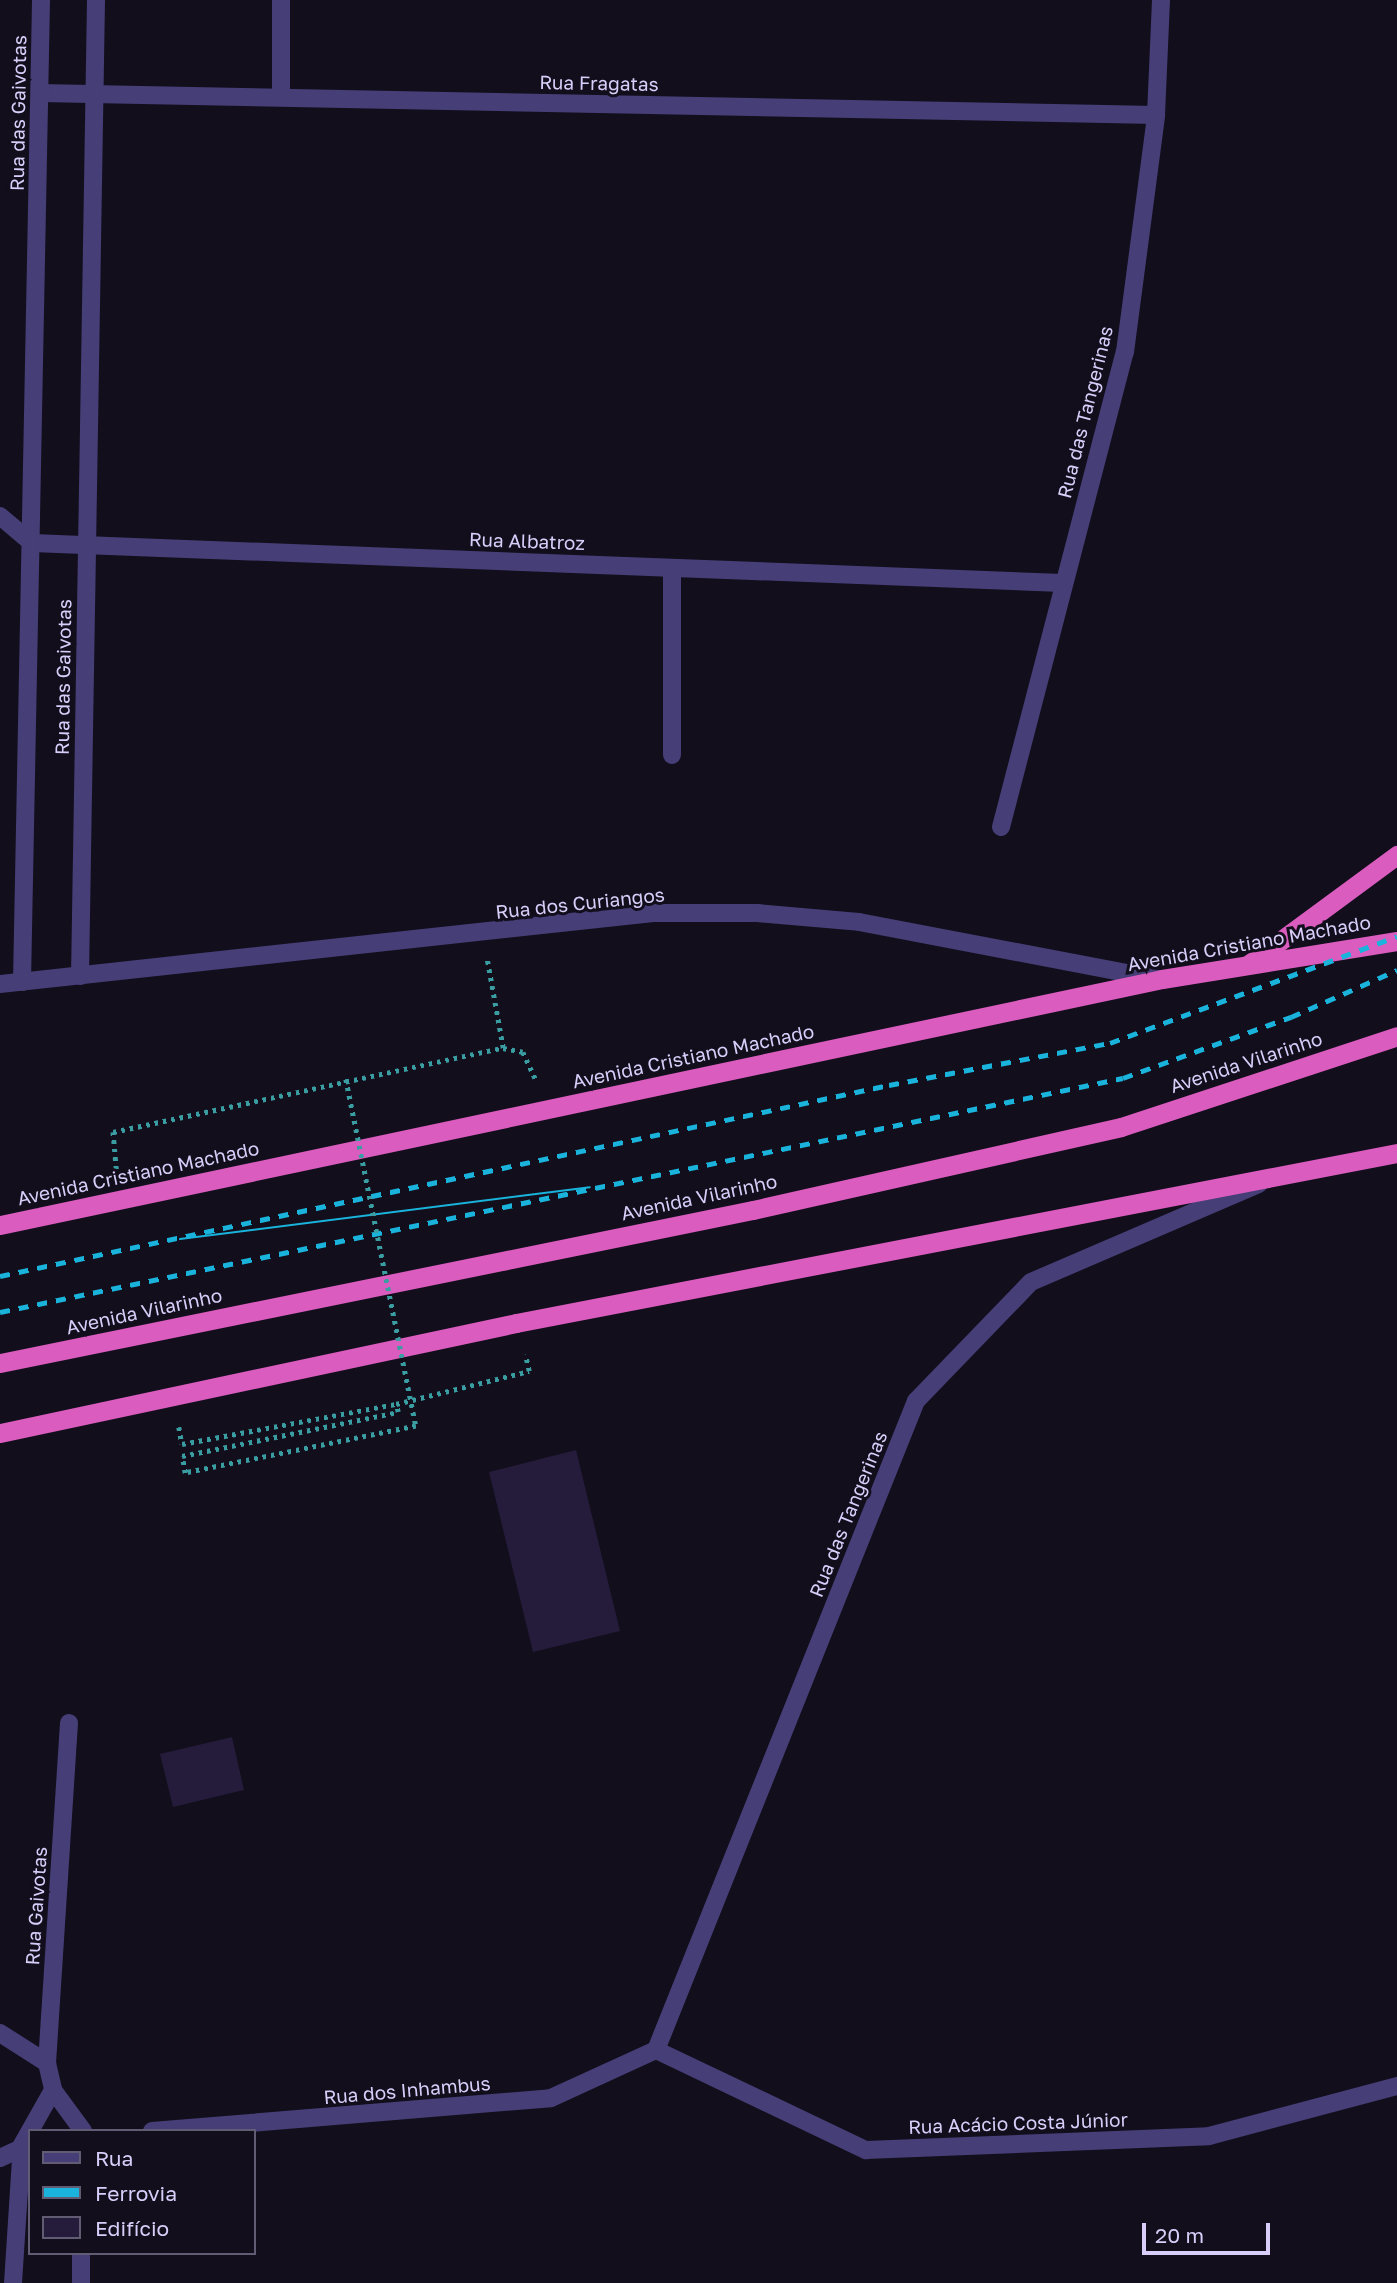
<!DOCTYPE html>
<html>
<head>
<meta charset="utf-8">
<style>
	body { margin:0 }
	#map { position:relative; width:1397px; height:2283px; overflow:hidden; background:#120e1c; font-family:"Golos Text",sans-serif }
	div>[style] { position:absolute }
	.building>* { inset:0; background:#251c3b }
	.path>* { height:4.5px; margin-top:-2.25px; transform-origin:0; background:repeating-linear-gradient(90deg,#3a9da2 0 3.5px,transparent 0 8.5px) }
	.service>* { height:18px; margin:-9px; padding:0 9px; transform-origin:9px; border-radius:9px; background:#463e76 }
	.minor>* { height:18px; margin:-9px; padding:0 9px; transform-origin:9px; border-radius:9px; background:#463e76 }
	.tertiary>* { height:18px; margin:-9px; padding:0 9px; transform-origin:9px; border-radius:9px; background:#463e76 }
	.trunk>* { height:19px; margin:-9.5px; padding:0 9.5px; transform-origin:9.5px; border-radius:9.5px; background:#da5cbe }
	.tram>* { height:2px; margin:-1px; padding:0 1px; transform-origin:1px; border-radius:1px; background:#19b3db }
	.rail>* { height:5px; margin-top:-2.5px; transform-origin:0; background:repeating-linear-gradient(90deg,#19b3db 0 10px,transparent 0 19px) }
	.path-bridge>* { height:4.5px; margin-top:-2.25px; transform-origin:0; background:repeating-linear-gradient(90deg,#3a9da2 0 3.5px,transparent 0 8.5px) }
	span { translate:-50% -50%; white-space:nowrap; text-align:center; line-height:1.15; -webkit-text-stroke:6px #120e1c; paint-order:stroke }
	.street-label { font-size:19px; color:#d8cef9 }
	.legend { position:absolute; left:28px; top:2129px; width:228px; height:126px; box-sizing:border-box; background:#120e1c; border:2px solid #615b74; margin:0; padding:9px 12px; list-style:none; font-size:21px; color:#d8cef9 }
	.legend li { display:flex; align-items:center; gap:14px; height:35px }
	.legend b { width:35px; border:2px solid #615b74 }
	.scale { position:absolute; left:1142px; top:2223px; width:128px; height:32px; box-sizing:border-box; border:4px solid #d8cef9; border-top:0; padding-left:9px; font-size:21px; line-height:24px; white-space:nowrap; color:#d8cef9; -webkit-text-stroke:5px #120e1c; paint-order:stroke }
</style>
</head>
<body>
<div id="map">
	<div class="building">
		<i style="clip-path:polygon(576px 1450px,620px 1631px,533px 1652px,489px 1472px)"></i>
		<i style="clip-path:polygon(232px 1737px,244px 1790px,173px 1807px,160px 1754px)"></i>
	</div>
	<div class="path">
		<i style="left:503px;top:1048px;width:20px;rotate:11deg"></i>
		<i style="left:523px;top:1052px;width:31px;rotate:65deg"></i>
		<i style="left:116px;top:1169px;width:37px;rotate:-95deg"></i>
		<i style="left:113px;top:1132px;width:399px;rotate:-12.2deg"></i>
		<i style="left:503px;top:1048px;width:90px;rotate:-100.2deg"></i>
		<i style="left:179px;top:1427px;width:17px;rotate:80deg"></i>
		<i style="left:182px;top:1444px;width:218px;rotate:-10.6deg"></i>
		<i style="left:396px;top:1404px;width:137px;rotate:-13.9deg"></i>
		<i style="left:529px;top:1371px;width:17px;rotate:-103deg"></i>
	</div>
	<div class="service">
		<i style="left:281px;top:97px;width:97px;rotate:-90deg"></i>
		<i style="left:672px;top:568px;width:187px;rotate:90deg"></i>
	</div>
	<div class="minor">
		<i style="left:40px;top:93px;width:1116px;rotate:1.13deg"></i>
		<i style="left:0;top:516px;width:42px;rotate:40.2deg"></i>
		<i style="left:32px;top:543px;width:1031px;rotate:2.22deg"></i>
		<i style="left:1001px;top:827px;width:491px;rotate:-75.4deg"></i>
		<i style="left:1125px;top:352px;width:239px;rotate:-82.5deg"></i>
		<i style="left:1156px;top:115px;width:115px;rotate:-87.5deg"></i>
		<i style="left:69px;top:1723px;width:341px;rotate:93.7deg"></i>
		<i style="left:47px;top:2063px;width:28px;rotate:77deg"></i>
		<i style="left:53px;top:2090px;width:51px;rotate:53.8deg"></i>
		<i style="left:0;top:2033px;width:56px;rotate:32.6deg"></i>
		<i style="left:656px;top:2050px;width:699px;rotate:-68.17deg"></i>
		<i style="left:916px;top:1401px;width:165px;rotate:-46deg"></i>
		<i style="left:1031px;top:1282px;width:248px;rotate:-23.3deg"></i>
		<i style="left:656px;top:2050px;width:233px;rotate:25.5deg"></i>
		<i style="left:866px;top:2150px;width:343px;rotate:-2.3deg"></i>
		<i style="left:1209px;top:2136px;width:195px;rotate:-14.9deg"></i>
		<i style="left:152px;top:2131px;width:400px;rotate:-4.7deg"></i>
		<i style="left:551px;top:2098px;width:115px;rotate:-24.6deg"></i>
		<i style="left:0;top:2158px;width:33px;rotate:-25deg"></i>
		<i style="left:13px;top:2283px;width:138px;rotate:-86.3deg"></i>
		<i style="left:22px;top:2145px;width:63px;rotate:-60.6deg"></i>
		<i style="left:81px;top:2283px;width:30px;rotate:-90deg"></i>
	</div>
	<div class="tertiary">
		<i style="left:80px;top:976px;width:976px;rotate:-89.06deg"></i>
		<i style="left:22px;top:982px;width:982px;rotate:-88.89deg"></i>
		<i style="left:0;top:984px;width:657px;rotate:-6.21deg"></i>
		<i style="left:653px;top:913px;width:104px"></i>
		<i style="left:757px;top:913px;width:102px;rotate:5deg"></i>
		<i style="left:859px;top:922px;width:305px;rotate:10.8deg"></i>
	</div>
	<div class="trunk">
		<i style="left:1249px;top:964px;width:184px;rotate:-36.4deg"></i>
		<i style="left:0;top:1225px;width:1188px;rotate:-11.95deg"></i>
		<i style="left:1162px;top:979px;width:238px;rotate:-9.2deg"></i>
		<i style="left:0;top:1363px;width:768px;rotate:-11.49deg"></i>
		<i style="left:753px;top:1210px;width:377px;rotate:-12.7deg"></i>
		<i style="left:1121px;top:1127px;width:291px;rotate:-18.2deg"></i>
		<i style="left:0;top:1433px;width:528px;rotate:-12.03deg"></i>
		<i style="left:516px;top:1323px;width:897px;rotate:-10.92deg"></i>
	</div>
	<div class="tram">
		<i style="left:180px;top:1239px;width:413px;rotate:-7.2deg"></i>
	</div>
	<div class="rail">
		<i style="left:0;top:1276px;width:909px;rotate:-12.13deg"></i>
		<i style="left:889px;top:1085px;width:225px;rotate:-10.8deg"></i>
		<i style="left:1110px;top:1043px;width:306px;rotate:-20.4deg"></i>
		<i style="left:0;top:1312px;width:1147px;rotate:-11.77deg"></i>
		<i style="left:1123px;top:1078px;width:179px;rotate:-20deg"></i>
		<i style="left:1291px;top:1017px;width:116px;rotate:-23.9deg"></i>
	</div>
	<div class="path-bridge">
		<i style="left:346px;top:1079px;width:354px;rotate:78.6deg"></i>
		<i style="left:416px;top:1426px;width:236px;rotate:168.5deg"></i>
		<i style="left:185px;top:1473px;width:17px;rotate:-100deg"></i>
		<i style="left:182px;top:1456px;width:220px;rotate:-11.5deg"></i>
		<i style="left:398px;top:1412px;width:8px;rotate:-104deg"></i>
	</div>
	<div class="street-label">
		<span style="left:599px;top:83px;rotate:1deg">Rua Fragatas</span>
		<span style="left:18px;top:113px;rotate:-89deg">Rua das Gaivotas</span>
		<span style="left:1085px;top:412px;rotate:-76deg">Rua das Tangerinas</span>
		<span style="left:527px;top:541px;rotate:2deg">Rua Albatroz</span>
		<span style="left:63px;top:677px;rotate:-89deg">Rua das Gaivotas</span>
		<span style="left:580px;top:903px;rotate:-6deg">Rua dos Curiangos</span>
		<span style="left:1249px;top:943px;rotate:-10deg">Avenida Cristiano Machado</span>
		<span style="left:693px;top:1056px;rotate:-12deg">Avenida Cristiano Machado</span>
		<span style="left:1246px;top:1062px;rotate:-18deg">Avenida Vilarinho</span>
		<span style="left:138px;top:1173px;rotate:-12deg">Avenida Cristiano Machado</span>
		<span style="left:699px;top:1197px;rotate:-12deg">Avenida Vilarinho</span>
		<span style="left:144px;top:1311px;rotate:-12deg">Avenida Vilarinho</span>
		<span style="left:848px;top:1514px;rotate:-68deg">Rua das Tangerinas</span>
		<span style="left:36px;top:1906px;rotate:-86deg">Rua Gaivotas</span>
		<span style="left:407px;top:2090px;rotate:-5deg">Rua dos Inhambus</span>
		<span style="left:1018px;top:2123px;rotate:-2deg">Rua Acácio Costa Júnior</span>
	</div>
	<ul class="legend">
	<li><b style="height:9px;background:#463e76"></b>Rua</li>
	<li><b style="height:9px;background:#19b3db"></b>Ferrovia</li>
	<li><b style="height:19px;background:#251c3b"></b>Edifício</li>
	</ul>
	<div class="scale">20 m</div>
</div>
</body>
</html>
